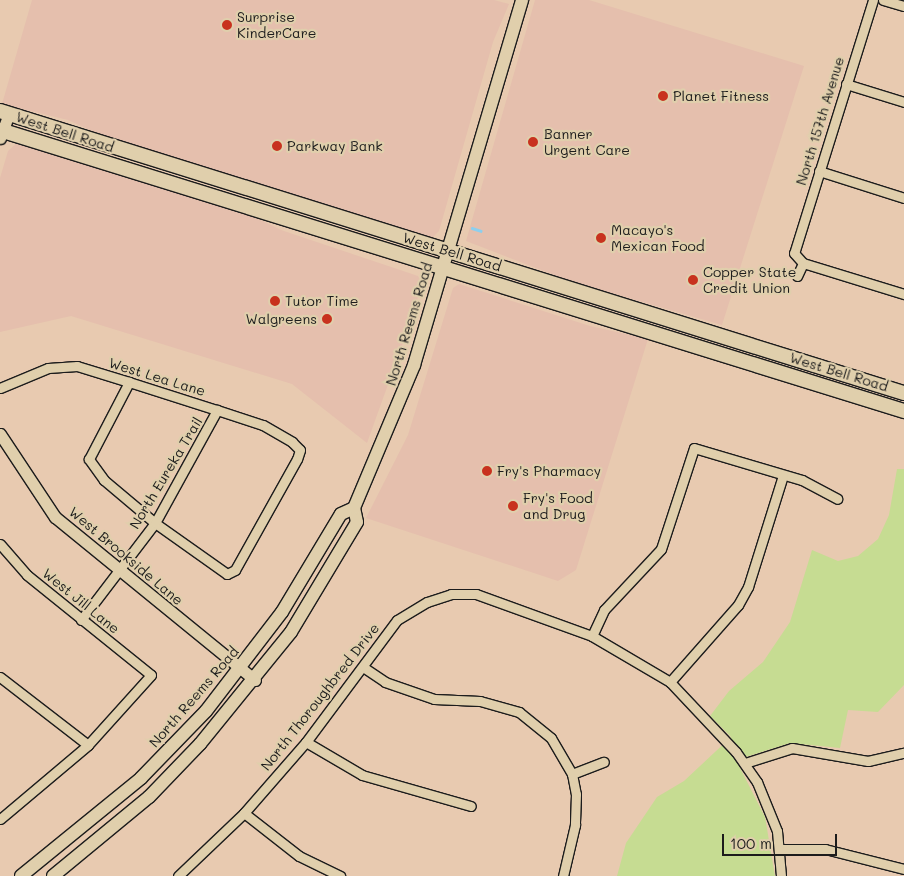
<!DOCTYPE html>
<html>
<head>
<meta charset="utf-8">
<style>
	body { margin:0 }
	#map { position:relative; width:904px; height:876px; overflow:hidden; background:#e8cab0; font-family:Mali,sans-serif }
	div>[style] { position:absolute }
	.built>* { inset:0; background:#e5bfad }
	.green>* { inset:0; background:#c6dc92 }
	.stream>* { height:2.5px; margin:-1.25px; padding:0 1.25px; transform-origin:1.25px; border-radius:1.25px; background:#8dcfee }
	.roads { filter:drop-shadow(1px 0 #1c1c1c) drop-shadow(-1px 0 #1c1c1c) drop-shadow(0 1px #1c1c1c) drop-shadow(0 -1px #1c1c1c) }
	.minor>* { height:9px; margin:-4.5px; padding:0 4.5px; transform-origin:4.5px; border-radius:4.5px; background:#e0cfac }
	.tertiary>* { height:11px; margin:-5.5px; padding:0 5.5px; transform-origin:5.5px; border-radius:5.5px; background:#e0cfac }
	.secondary>* { height:12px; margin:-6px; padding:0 6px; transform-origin:6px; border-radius:6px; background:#e0cfac }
	.primary>* { height:14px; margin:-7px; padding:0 7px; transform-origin:7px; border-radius:7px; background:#e0cfac }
	.dots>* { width:14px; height:14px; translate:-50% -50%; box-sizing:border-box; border:2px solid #e0cfac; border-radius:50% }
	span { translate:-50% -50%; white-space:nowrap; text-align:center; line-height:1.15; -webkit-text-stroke:4.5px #e0cfac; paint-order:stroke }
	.poi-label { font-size:14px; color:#1c1c1c }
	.left { translate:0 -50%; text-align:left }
	.right { translate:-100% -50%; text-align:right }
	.street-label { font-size:14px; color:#1c1c1c }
	.scale { position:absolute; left:722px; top:834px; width:115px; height:22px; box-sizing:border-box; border:2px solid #1c1c1c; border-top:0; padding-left:6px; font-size:15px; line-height:18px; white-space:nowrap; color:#1c1c1c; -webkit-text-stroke:4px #e0cfac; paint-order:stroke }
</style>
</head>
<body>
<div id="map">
	<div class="built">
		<i style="clip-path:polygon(32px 0,494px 0,509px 4px,493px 42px,439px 231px,432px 238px,103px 136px,68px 120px,2px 104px)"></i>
		<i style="clip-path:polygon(535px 0,589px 0,804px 66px,722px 325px,570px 281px,466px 241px)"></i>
		<i style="clip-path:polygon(17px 143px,251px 215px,281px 230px,418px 276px,422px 284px,409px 326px,367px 443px,292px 384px,71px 316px,0 332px,0 178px,8px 151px)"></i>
		<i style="clip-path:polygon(459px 284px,590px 326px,648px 339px,576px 570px,558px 581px,366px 518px,408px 435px,453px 288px)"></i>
	</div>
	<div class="green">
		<i style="clip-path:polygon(897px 469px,904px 469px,904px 685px,878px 712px,848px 710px,840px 748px,790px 743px,736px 760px,765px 817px,775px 876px,617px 876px,626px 843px,657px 797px,684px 781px,731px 737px,710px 716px,729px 691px,763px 662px,790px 622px,812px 550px,838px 561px,858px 556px,878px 539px,889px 515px)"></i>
	</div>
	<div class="stream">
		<i style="left:472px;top:228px;width:9px;rotate:18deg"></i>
	</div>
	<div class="roads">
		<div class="minor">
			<i style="left:873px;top:0;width:265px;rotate:107.3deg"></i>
			<i style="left:794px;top:253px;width:13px;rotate:48deg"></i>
			<i style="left:803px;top:263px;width:106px;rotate:17.1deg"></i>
			<i style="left:883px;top:0;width:22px;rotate:16deg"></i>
			<i style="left:846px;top:84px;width:61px;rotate:17.2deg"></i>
			<i style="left:819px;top:171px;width:89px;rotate:17.6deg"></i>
			<i style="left:797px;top:276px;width:14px;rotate:-65deg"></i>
			<i style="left:0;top:388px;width:52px;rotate:-22.6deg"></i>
			<i style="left:48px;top:368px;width:29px;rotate:-4deg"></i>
			<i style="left:77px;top:366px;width:54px;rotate:17.1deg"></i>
			<i style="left:129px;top:382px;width:92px;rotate:17.7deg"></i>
			<i style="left:217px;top:410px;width:48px;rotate:18.1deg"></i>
			<i style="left:263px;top:425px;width:34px;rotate:30deg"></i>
			<i style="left:292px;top:442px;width:11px;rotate:45deg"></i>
			<i style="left:300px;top:450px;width:9px;rotate:108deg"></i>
			<i style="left:297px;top:459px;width:127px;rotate:119.2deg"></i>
			<i style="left:235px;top:570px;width:9px;rotate:153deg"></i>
			<i style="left:227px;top:574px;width:88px;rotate:-144.7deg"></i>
			<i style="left:155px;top:523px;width:67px;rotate:-139.9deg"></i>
			<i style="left:104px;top:480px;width:26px;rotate:-126deg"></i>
			<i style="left:89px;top:459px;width:87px;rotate:-62.5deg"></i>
			<i style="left:0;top:544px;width:41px;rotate:48.9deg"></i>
			<i style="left:27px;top:575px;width:159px;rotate:38.9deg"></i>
			<i style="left:151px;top:675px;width:94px;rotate:132deg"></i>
			<i style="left:88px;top:745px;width:115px;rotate:139.9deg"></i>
			<i style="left:81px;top:620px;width:122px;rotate:-52.7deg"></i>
			<i style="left:155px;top:523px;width:129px;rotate:-61.2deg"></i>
			<i style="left:592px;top:636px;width:29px;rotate:-65deg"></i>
			<i style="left:604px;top:610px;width:83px;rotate:-46.9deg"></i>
			<i style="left:661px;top:549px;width:106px;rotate:-71.9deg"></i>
			<i style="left:694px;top:448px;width:113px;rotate:16.5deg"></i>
			<i style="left:802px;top:480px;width:40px;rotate:28deg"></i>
			<i style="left:363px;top:667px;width:27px;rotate:34deg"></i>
			<i style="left:385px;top:682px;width:52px;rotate:19.1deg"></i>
			<i style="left:434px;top:699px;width:46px;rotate:2.5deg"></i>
			<i style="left:480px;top:701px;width:41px;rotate:15.8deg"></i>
			<i style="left:519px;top:712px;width:41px;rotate:39.1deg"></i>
			<i style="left:551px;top:738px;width:42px;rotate:59.7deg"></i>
			<i style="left:572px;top:774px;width:20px;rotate:79deg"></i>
			<i style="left:576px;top:794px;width:31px;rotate:92deg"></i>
			<i style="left:575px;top:825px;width:52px;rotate:103.2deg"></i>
			<i style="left:0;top:677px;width:111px;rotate:37.7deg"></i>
			<i style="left:670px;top:682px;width:103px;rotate:-48.6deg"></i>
			<i style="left:738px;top:605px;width:21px;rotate:-61deg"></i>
			<i style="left:748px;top:587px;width:117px;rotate:-72.6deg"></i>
			<i style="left:306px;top:742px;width:65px;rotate:30.5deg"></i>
			<i style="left:362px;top:775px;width:113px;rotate:15.9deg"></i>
			<i style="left:745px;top:763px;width:49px;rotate:-17.7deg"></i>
			<i style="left:792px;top:748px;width:77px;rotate:9.7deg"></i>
			<i style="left:868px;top:761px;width:37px;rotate:-13deg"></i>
			<i style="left:572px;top:774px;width:34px;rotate:-21deg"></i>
			<i style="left:244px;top:813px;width:70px;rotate:38deg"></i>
			<i style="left:299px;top:856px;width:46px;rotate:26deg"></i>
			<i style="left:779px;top:849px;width:46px"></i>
			<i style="left:825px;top:849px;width:81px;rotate:14.2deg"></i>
			<i style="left:178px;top:876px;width:91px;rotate:-43.7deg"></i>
			<i style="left:244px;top:813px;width:94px;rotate:-48.9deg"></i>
			<i style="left:306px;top:742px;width:152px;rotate:-53.3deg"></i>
			<i style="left:397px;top:620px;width:35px;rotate:-31deg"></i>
			<i style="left:427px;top:602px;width:25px;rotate:-18deg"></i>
			<i style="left:451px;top:594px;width:25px"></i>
			<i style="left:476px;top:594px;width:123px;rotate:19.9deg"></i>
			<i style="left:592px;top:636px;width:91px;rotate:30.5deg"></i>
			<i style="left:670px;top:682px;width:96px;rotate:46.7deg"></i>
			<i style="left:736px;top:752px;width:37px;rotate:55deg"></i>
			<i style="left:757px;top:782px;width:53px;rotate:67.8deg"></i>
			<i style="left:777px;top:831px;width:45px;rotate:84.9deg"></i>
		</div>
		<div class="tertiary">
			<i style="left:0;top:138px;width:27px;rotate:-70deg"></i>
			<i style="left:0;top:434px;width:100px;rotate:56.5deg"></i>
			<i style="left:55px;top:517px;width:258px;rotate:39.2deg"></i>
		</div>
		<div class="secondary">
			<i style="left:21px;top:876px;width:155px;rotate:-39.2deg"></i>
			<i style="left:141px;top:778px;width:93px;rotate:-45.9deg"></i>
			<i style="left:206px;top:711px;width:125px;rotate:-52.5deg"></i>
			<i style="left:282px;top:612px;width:114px;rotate:-59deg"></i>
			<i style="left:341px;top:514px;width:14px;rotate:-25deg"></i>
			<i style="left:53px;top:876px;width:124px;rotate:-39.5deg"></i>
			<i style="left:149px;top:797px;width:74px;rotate:-46.1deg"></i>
			<i style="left:200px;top:744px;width:144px;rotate:-50.9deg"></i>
			<i style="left:291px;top:632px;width:128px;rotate:-59deg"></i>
			<i style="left:357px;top:522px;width:14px;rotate:-102deg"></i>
			<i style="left:354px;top:508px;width:155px;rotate:-67.2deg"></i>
			<i style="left:414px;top:365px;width:381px;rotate:-73.5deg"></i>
		</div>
		<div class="primary">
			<i style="left:0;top:111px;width:947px;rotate:17.33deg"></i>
			<i style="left:0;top:130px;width:947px;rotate:17.27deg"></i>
		</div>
	</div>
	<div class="dots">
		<i style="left:227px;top:25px;background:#c8321e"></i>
		<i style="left:663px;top:96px;background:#c8321e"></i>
		<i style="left:533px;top:142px;background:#c8321e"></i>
		<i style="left:277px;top:146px;background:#c8321e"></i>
		<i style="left:601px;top:238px;background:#c8321e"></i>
		<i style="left:693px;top:280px;background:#c8321e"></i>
		<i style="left:275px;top:301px;background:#c8321e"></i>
		<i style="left:327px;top:319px;background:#c8321e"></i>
		<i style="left:487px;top:471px;background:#c8321e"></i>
		<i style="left:513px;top:506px;background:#c8321e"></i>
	</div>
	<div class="poi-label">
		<span class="left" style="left:237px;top:25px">Surprise<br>KinderCare</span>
		<span class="left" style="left:673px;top:96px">Planet Fitness</span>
		<span class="left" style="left:544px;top:142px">Banner<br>Urgent Care</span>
		<span class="left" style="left:287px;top:146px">Parkway Bank</span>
		<span class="left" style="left:611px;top:238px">Macayo's<br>Mexican Food</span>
		<span class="left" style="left:703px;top:280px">Copper State<br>Credit Union</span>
		<span class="left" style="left:285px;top:301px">Tutor Time</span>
		<span class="right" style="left:317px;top:319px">Walgreens</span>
		<span class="left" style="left:497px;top:471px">Fry's Pharmacy</span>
		<span class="left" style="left:523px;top:506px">Fry's Food<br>and Drug</span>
	</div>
	<div class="street-label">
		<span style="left:820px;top:121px;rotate:-73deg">North 157th Avenue</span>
		<span style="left:65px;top:132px;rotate:18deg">West Bell Road</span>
		<span style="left:452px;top:252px;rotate:17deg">West Bell Road</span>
		<span style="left:409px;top:324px;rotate:-73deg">North Reems Road</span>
		<span style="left:839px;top:372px;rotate:17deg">West Bell Road</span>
		<span style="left:157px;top:377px;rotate:17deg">West Lea Lane</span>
		<span style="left:166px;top:473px;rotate:-59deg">North Eureka Trail</span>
		<span style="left:126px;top:556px;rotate:40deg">West Brookside Lane</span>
		<span style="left:81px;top:601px;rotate:39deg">West Jill Lane</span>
		<span style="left:194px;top:697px;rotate:-49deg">North Reems Road</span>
		<span style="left:320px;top:697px;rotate:-52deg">North Thoroughbred Drive</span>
	</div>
	<div class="scale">100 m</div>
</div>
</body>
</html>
